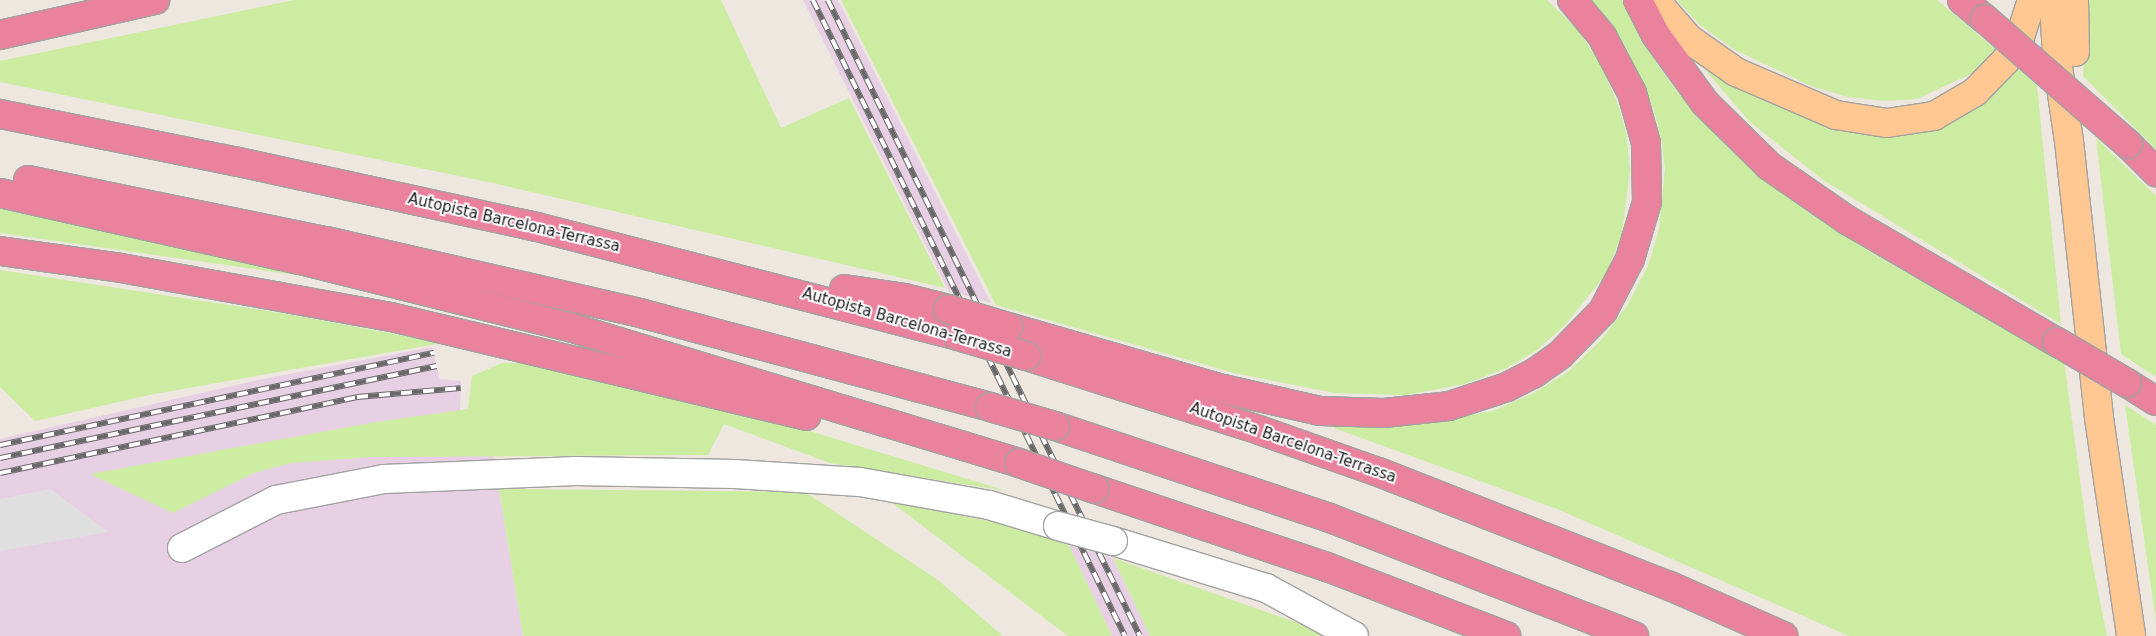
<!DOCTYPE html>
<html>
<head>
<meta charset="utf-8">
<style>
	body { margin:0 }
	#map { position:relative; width:2156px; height:636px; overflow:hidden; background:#ede7df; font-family:"DejaVu Sans",sans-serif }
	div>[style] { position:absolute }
	.industrial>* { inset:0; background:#e7d0e4 }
	.grass>* { inset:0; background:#cceca1 }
	.parking>* { inset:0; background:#dfdfdf }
	.roads { filter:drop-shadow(1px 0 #a2a2a2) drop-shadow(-1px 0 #a2a2a2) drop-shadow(0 1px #a2a2a2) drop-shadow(0 -1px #a2a2a2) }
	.minor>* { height:28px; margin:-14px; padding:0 14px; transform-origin:14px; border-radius:14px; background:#fff }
	.major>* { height:28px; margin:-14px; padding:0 14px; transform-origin:14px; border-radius:14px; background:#ffc792 }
	.highway>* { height:28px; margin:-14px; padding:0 14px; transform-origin:14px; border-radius:14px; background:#ea819d }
	.rail>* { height:5.5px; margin-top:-2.75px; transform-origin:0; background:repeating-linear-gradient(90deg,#fff 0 11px,#696969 0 22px); box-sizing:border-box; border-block:1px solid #696969 }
	.bridges { filter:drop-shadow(1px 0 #a2a2a2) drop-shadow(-1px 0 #a2a2a2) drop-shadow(0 1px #a2a2a2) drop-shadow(0 -1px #a2a2a2) }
	.minor-bridge>* { height:28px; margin:-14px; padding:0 14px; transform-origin:14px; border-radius:14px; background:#fff }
	.highway-bridge>* { height:28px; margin:-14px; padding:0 14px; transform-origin:14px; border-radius:14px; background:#ea819d }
	span { translate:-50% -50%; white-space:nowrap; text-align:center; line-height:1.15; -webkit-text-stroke:4px #fff; paint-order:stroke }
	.street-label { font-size:15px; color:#1b1b1b }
</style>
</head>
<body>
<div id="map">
	<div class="industrial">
		<i style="clip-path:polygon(803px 0,838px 0,991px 303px,948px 290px)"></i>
		<i style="clip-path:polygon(432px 347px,440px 379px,461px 381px,460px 410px,492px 447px,523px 636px,0 636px,0 439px,258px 380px)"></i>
		<i style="clip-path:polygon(1069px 545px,1113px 558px,1150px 636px,1112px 636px)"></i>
	</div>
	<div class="grass">
		<i style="clip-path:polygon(294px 0,721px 0,781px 128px,849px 98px,945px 288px,493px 183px,0 82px,0 61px)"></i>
		<i style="clip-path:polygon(841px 0,1547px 0,1577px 29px,1600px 63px,1617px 102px,1626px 132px,1630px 169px,1622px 234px,1606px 274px,1565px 325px,1537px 350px,1507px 368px,1464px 384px,1406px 395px,1335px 393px,1234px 373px,996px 305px)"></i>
		<i style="clip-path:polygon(1590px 0,1622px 0,1651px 55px,1678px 93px,1728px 148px,1766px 181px,1809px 213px,1870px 252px,2064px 361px,2089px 546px,2107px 636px,1849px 636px,1557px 509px,1334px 428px,1338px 425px,1440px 420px,1493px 411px,1532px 394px,1568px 372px,1601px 340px,1627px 306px,1648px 266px,1659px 229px,1665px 170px,1662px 143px,1654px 110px,1626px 47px,1611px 22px)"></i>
		<i style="clip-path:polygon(1677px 0,1937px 0,1995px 49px,1973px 73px,1917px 99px,1884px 101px,1848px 97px,1811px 86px,1735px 50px,1700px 25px)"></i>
		<i style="clip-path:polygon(2087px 0,2156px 0,2156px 149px,2083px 76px)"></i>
		<i style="clip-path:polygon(1700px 64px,1762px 99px,1798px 115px,1835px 127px,1898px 136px,1927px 132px,1952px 121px,1995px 91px,2016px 67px,2037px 86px,2061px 324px,1823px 180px,1750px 122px)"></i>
		<i style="clip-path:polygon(2096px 138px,2156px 196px,2156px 377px,2121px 354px)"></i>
		<i style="clip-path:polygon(0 209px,311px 274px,310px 277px,0 233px)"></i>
		<i style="clip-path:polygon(0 270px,287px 314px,442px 343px,149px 395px,35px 421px,0 387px)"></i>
		<i style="clip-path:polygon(502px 363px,523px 363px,780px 422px,1007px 491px,830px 463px,724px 424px,708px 455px,372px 457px,291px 463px,254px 473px,173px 513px,90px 474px,376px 422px,468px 409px,472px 376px)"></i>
		<i style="clip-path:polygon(2125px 405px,2156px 425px,2156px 622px)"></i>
		<i style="clip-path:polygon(499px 489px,805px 492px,938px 580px,1003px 636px,523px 636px)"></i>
		<i style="clip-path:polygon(891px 502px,1004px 524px,1069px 545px,1112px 636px,1068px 636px)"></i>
		<i style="clip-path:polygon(1113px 558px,1315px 629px,1326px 636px,1150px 636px)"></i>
	</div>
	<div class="parking">
		<i style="clip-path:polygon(50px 489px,108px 532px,0 551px,0 499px)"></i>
	</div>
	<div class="roads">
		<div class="minor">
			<i style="left:1113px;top:541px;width:160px;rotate:17.1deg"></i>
			<i style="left:1266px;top:588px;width:100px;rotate:28.6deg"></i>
			<i style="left:182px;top:548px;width:106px;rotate:-27.1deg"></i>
			<i style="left:276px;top:500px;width:110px;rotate:-11deg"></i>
			<i style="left:384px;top:479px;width:192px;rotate:-2.4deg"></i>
			<i style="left:576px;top:471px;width:159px;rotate:1.1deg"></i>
			<i style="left:735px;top:474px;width:125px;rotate:3.7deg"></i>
			<i style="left:860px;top:482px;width:131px;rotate:10.1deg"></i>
			<i style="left:989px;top:505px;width:72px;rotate:16.9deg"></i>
		</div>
		<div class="major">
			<i style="left:1655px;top:0;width:52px;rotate:48.9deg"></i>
			<i style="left:1689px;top:39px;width:57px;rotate:35.1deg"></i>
			<i style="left:1736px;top:72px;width:109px;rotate:23.3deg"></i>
			<i style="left:1836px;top:115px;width:52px;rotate:8.9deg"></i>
			<i style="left:1887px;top:123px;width:48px;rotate:-8.5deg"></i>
			<i style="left:1934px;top:116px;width:48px;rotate:-30.3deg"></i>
			<i style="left:1975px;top:92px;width:45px;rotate:-45.9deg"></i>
			<i style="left:2006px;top:60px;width:27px;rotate:-59deg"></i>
			<i style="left:2020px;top:37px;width:39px;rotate:-72deg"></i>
			<i style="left:2054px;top:0;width:60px;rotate:87.1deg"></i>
			<i style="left:2057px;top:60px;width:82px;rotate:81.6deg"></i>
			<i style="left:2069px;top:141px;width:279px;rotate:83.8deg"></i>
			<i style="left:2099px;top:418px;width:220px;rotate:81.6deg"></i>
			<i style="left:2074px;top:0;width:52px;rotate:88.9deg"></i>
		</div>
		<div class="highway">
			<i style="left:1638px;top:0;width:39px;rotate:63deg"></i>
			<i style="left:1656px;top:35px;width:84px;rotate:54.2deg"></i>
			<i style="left:1705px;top:103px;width:90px;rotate:44.5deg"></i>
			<i style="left:1769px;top:166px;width:95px;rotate:34.7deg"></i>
			<i style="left:1847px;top:220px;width:243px;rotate:30.2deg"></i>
			<i style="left:1962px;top:0;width:30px;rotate:40deg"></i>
			<i style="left:0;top:35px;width:159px;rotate:-12.7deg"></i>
			<i style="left:0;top:114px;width:239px;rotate:11.4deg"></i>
			<i style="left:234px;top:161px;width:310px;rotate:12.3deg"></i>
			<i style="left:537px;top:227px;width:435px;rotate:14.5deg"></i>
			<i style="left:2128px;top:144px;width:40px;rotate:45deg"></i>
			<i style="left:28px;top:180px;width:304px;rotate:11.6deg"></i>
			<i style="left:326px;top:241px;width:322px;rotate:12.9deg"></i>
			<i style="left:640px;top:313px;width:362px;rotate:15deg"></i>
			<i style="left:0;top:193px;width:307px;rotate:12.6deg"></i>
			<i style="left:300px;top:260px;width:284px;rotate:14deg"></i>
			<i style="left:576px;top:329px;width:463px;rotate:16.8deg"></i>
			<i style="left:0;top:251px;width:122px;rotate:8deg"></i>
			<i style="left:121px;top:268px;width:274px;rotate:10.3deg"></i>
			<i style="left:391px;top:317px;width:427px;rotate:13.4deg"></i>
			<i style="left:844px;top:289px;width:62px;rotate:8.4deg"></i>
			<i style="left:905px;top:298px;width:44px;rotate:14.3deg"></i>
			<i style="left:1008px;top:327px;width:224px;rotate:16.1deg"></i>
			<i style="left:1223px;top:389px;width:99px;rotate:12.8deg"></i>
			<i style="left:1320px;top:411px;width:64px;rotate:1.8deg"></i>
			<i style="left:1384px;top:413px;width:65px;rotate:-6.1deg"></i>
			<i style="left:1449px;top:406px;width:61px;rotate:-18.1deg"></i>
			<i style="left:1507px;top:387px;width:29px;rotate:-27deg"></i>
			<i style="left:1533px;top:374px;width:33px;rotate:-35deg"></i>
			<i style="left:1560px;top:355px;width:62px;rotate:-45.7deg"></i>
			<i style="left:1603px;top:311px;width:59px;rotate:-62.6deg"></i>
			<i style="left:1630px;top:259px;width:59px;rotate:-73.4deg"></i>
			<i style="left:1647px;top:202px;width:59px;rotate:-91deg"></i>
			<i style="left:1646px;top:143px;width:52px;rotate:-105.6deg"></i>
			<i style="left:1632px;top:93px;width:64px;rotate:-117.8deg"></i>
			<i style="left:1602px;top:36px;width:47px;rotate:-129.8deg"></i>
			<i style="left:1026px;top:356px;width:244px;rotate:17.6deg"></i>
			<i style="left:1259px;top:430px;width:129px;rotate:19.4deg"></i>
			<i style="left:1381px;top:473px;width:310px;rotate:21.4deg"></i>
			<i style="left:1670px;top:586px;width:124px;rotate:23.9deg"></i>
			<i style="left:2127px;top:383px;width:34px;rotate:32deg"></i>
			<i style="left:1055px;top:426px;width:290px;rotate:18.5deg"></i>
			<i style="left:1330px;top:518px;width:326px;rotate:21.2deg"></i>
			<i style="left:1095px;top:489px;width:245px;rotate:18.6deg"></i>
			<i style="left:1327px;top:567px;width:192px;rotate:21.1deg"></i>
		</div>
	</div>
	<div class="rail">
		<i style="left:813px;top:0;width:708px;rotate:63.87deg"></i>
		<i style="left:828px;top:0;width:708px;rotate:63.87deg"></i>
		<i style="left:0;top:445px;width:444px;rotate:-12deg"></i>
		<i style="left:0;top:458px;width:446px;rotate:-11.9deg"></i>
		<i style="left:0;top:473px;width:365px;rotate:-12deg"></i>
		<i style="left:357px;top:397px;width:104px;rotate:-4.9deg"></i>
	</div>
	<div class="bridges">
		<div class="minor-bridge">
			<i style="left:1058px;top:526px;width:57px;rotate:15.3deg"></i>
		</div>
		<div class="highway-bridge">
			<i style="left:1985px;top:19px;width:190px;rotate:41.2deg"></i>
			<i style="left:948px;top:309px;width:63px;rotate:16.7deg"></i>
			<i style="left:958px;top:336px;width:71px;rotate:16.4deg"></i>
			<i style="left:2057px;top:342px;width:81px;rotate:30.4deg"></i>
			<i style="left:990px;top:407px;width:68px;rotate:16.3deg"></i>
			<i style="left:1019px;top:463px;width:80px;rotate:18.9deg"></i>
		</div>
	</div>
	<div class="street-label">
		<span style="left:514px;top:223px;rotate:13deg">Autopista Barcelona-Terrassa</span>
		<span style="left:907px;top:323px;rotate:16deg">Autopista Barcelona-Terrassa</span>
		<span style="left:1293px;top:443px;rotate:19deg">Autopista Barcelona-Terrassa</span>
	</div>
</div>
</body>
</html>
